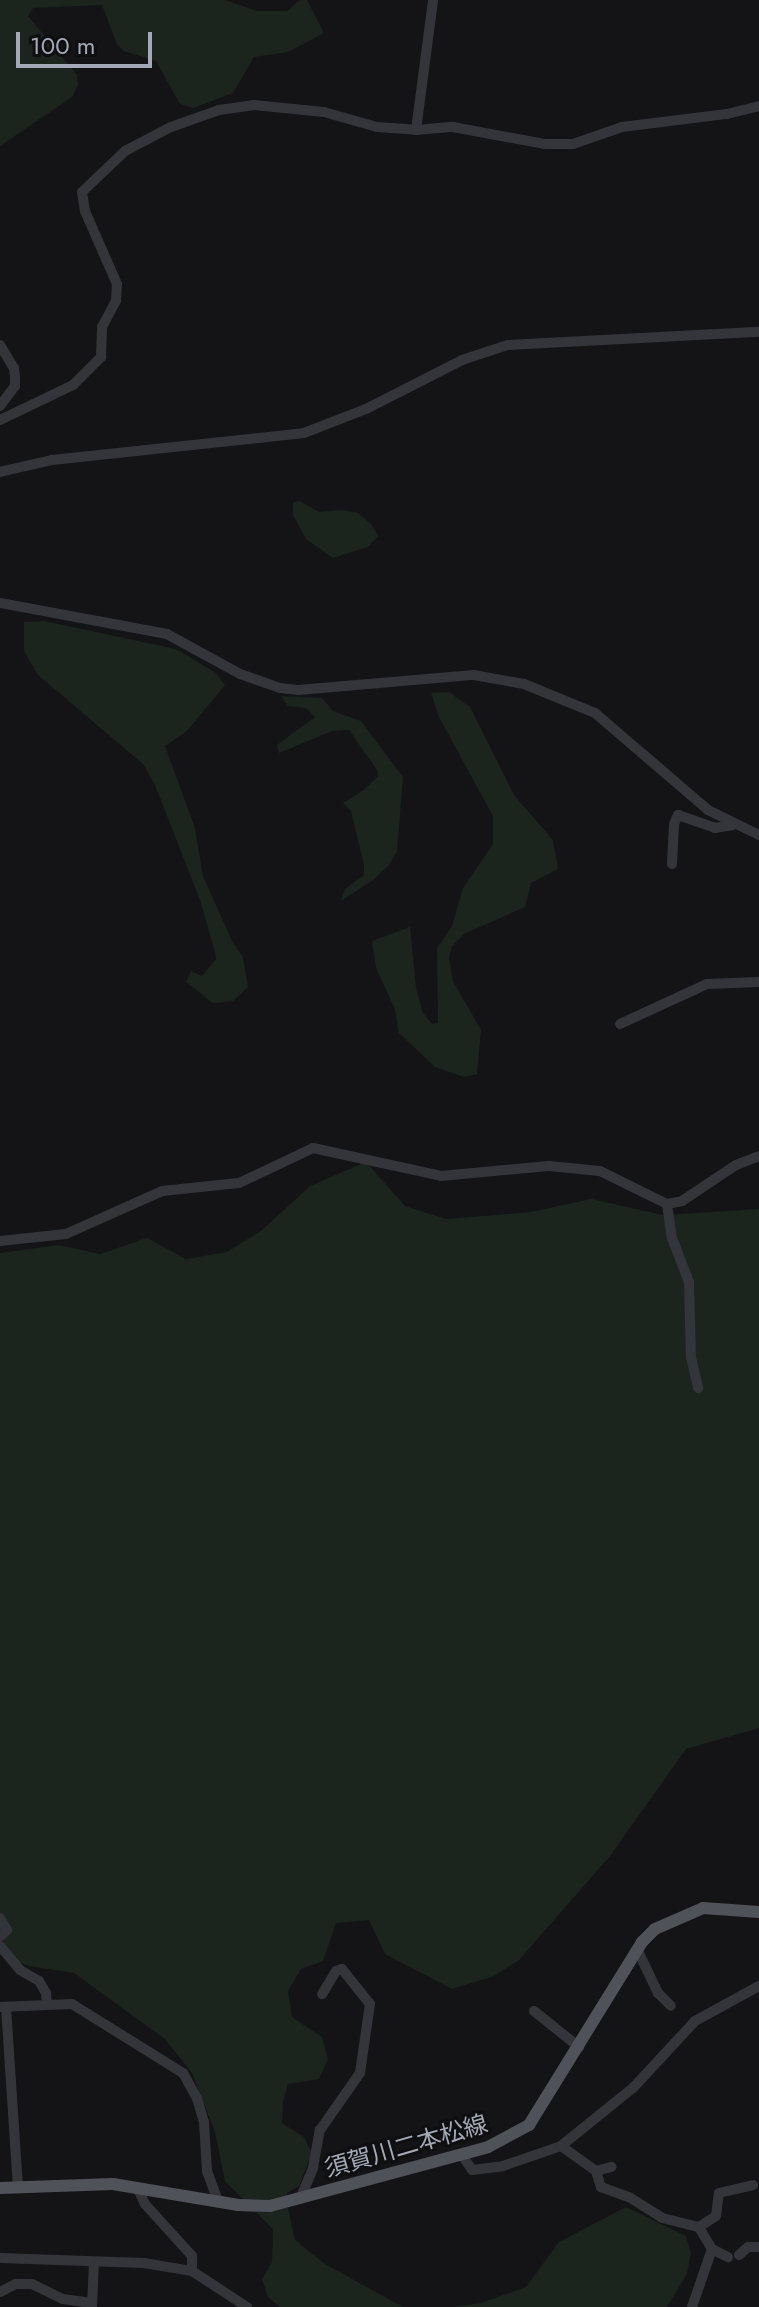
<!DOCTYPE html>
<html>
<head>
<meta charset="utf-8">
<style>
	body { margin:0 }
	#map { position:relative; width:759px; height:2307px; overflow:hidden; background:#141416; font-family:Jost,"Noto Sans JP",sans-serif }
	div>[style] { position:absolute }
	.green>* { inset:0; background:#1b241d }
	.minor>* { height:10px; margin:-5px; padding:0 5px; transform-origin:5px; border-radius:5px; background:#34353b }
	.major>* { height:12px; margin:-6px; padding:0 6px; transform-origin:6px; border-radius:6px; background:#50525a }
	span { translate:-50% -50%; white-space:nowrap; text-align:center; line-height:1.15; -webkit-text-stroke:6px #0f0f11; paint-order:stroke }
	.street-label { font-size:24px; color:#a4a9b7 }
	.scale { position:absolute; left:16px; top:32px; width:136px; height:36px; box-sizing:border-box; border:4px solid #a4a9b7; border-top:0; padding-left:10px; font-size:24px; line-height:28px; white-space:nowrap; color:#a4a9b7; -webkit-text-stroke:6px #0f0f11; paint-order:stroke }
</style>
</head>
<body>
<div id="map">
	<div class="green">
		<i style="clip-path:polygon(0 0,225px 0,257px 11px,287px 11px,300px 0,307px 0,324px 33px,288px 52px,254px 57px,233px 93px,193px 108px,180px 104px,156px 61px,124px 51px,117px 44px,102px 5px,33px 8px,28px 16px,77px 75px,78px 85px,72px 97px,0 146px)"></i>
		<i style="clip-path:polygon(300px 501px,319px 512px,341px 510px,358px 513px,371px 524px,378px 536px,368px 547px,333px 558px,306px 539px,293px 515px,293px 502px)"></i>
		<i style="clip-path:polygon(44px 621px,176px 649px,216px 673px,225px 685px,187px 731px,165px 746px,195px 828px,203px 876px,233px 943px,243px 957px,248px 987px,233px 1001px,213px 1003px,186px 982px,191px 971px,202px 976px,216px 959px,215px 952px,200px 900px,155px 785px,143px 764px,38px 675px,24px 651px,24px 622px)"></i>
		<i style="clip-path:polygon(449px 692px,470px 707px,514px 795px,553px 840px,558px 869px,531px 883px,525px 907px,464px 934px,452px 946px,449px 958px,453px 981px,481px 1030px,477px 1074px,464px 1077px,435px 1067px,399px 1033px,395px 1009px,376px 968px,372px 941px,410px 927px,416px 988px,423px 1013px,432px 1024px,438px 1023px,437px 948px,452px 926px,463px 888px,493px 844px,493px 816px,439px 717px,431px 693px)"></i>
		<i style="clip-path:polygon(281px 696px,322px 698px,333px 711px,361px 721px,403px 777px,397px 851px,389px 865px,373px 880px,341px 901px,345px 889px,364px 875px,364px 865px,351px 811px,343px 803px,364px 790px,378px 776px,377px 770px,349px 730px,332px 731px,279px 753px,277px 745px,315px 717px,306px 708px,288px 706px)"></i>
		<i style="clip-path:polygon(366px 1162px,405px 1206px,446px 1219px,531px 1212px,591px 1199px,663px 1215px,759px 1209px,759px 1728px,686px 1749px,610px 1856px,519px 1960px,494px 1976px,452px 1989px,385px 1954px,369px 1920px,336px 1923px,323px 1961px,301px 1969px,288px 1991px,292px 2017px,322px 2037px,328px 2059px,319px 2079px,288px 2084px,283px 2102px,282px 2123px,304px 2137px,312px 2153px,299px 2186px,287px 2193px,287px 2204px,295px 2240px,325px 2264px,403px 2307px,280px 2307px,268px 2297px,262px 2279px,272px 2262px,273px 2229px,225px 2181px,215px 2132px,192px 2073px,165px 2039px,74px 1973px,29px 1966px,0 1955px,0 1253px,59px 1245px,100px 1254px,147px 1238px,186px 1259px,227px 1252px,262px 1230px,310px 1186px)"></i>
		<i style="clip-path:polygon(626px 2207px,686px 2236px,691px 2253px,687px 2274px,667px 2307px,454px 2307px,481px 2303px,526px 2287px,559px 2242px)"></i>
	</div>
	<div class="minor">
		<i style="left:416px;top:130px;width:131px;rotate:-82.5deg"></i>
		<i style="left:0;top:345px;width:27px;rotate:59deg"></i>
		<i style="left:14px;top:368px;width:10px;rotate:84deg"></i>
		<i style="left:15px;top:378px;width:8px;rotate:90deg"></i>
		<i style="left:15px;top:386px;width:25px;rotate:127deg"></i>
		<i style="left:0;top:420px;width:81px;rotate:-25.6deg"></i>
		<i style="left:73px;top:385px;width:40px;rotate:-45deg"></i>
		<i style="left:101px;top:357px;width:30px;rotate:-88deg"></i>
		<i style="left:102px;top:327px;width:30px;rotate:-62deg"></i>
		<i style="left:116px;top:301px;width:17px;rotate:-87deg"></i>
		<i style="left:117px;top:284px;width:80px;rotate:-113.7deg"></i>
		<i style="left:85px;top:211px;width:19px;rotate:-99deg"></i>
		<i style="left:82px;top:192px;width:59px;rotate:-43.6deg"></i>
		<i style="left:125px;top:151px;width:52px;rotate:-27.6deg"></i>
		<i style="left:171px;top:127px;width:51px;rotate:-19.5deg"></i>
		<i style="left:219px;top:110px;width:34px;rotate:-8deg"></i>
		<i style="left:253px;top:105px;width:71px;rotate:5.6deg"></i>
		<i style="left:324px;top:112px;width:55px;rotate:15.8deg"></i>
		<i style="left:377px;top:127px;width:39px;rotate:4deg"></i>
		<i style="left:416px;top:130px;width:37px;rotate:-5deg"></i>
		<i style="left:453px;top:127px;width:94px;rotate:10.5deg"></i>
		<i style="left:545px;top:144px;width:28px"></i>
		<i style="left:573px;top:144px;width:52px;rotate:-19.1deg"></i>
		<i style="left:622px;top:127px;width:106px;rotate:-7.1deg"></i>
		<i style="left:727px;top:114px;width:33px;rotate:-14deg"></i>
		<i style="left:0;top:472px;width:53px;rotate:-13deg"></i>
		<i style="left:52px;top:460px;width:253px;rotate:-6.1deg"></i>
		<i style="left:304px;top:433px;width:66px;rotate:-21.2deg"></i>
		<i style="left:366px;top:409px;width:108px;rotate:-27deg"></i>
		<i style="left:462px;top:360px;width:48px;rotate:-18.1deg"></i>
		<i style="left:508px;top:345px;width:251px;rotate:-3deg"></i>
		<i style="left:0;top:603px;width:170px;rotate:10.5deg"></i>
		<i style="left:167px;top:634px;width:83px;rotate:28.7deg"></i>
		<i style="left:240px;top:674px;width:42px;rotate:19.3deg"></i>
		<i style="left:280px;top:688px;width:18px;rotate:6deg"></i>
		<i style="left:298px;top:690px;width:177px;rotate:-4.9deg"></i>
		<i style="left:474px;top:675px;width:51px;rotate:10.2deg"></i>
		<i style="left:524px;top:684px;width:77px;rotate:22.2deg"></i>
		<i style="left:595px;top:713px;width:149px;rotate:40.6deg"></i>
		<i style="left:708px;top:810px;width:57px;rotate:26.1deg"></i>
		<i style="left:672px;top:864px;width:40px;rotate:-87.1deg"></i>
		<i style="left:674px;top:824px;width:10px;rotate:-66deg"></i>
		<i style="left:678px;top:815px;width:39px;rotate:19deg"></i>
		<i style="left:715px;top:828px;width:18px;rotate:-9deg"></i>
		<i style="left:620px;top:1024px;width:96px;rotate:-24.7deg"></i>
		<i style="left:707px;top:984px;width:52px;rotate:-2.2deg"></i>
		<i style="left:667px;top:1204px;width:34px;rotate:82deg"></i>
		<i style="left:672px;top:1238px;width:47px;rotate:68.9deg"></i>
		<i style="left:689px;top:1282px;width:75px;rotate:88.5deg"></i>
		<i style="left:691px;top:1357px;width:32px;rotate:77deg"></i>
		<i style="left:0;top:1241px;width:66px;rotate:-6.1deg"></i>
		<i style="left:66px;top:1234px;width:105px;rotate:-24.1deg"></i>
		<i style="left:162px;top:1191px;width:77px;rotate:-5.9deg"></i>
		<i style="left:239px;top:1183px;width:82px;rotate:-25.3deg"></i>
		<i style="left:313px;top:1148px;width:131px;rotate:12.3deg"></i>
		<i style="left:441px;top:1176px;width:108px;rotate:-5.3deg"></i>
		<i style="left:549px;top:1166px;width:51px;rotate:5.6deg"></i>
		<i style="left:600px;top:1171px;width:75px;rotate:26.2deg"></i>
		<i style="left:667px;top:1204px;width:15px;rotate:-11deg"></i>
		<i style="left:682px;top:1201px;width:65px;rotate:-33.7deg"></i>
		<i style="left:736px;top:1165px;width:25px;rotate:-21deg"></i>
		<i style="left:0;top:1918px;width:14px;rotate:60deg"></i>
		<i style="left:7px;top:1930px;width:9px;rotate:139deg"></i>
		<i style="left:0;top:1946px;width:31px;rotate:50deg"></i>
		<i style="left:20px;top:1970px;width:22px;rotate:30deg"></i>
		<i style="left:39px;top:1981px;width:14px;rotate:60deg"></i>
		<i style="left:46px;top:1993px;width:11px;rotate:85deg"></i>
		<i style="left:637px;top:1949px;width:49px;rotate:64.5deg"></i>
		<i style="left:658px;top:1993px;width:18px;rotate:45deg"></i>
		<i style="left:0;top:2007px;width:72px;rotate:-2.4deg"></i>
		<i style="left:72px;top:2004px;width:131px;rotate:31.9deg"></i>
		<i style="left:183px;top:2073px;width:29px;rotate:61deg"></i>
		<i style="left:197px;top:2098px;width:25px;rotate:74deg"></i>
		<i style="left:204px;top:2122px;width:49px;rotate:86.5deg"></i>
		<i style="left:207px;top:2171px;width:33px;rotate:70deg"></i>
		<i style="left:6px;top:2007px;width:181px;rotate:86.2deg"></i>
		<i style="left:534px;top:2011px;width:58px;rotate:38.7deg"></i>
		<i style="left:561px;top:2146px;width:43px;rotate:35.5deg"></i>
		<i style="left:596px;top:2171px;width:16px;rotate:-15deg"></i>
		<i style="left:462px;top:2155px;width:18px;rotate:56deg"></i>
		<i style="left:472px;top:2170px;width:31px;rotate:-7deg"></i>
		<i style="left:503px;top:2166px;width:61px;rotate:-19deg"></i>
		<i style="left:561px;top:2146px;width:92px;rotate:-38.9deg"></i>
		<i style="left:633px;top:2088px;width:91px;rotate:-47.2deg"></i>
		<i style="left:695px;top:2021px;width:73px;rotate:-28.7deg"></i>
		<i style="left:596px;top:2171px;width:17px;rotate:73deg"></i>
		<i style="left:601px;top:2187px;width:30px;rotate:20deg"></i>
		<i style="left:629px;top:2197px;width:39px;rotate:32deg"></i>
		<i style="left:662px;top:2218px;width:38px;rotate:14deg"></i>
		<i style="left:699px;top:2227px;width:20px;rotate:-33deg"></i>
		<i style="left:716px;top:2216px;width:23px;rotate:-83deg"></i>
		<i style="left:719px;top:2193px;width:35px;rotate:-13deg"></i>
		<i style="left:137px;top:2187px;width:19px;rotate:65deg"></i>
		<i style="left:145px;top:2204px;width:70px;rotate:47.9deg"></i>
		<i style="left:192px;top:2256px;width:15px;rotate:90deg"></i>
		<i style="left:300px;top:2199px;width:34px;rotate:-67deg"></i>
		<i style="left:313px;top:2168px;width:39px;rotate:-80deg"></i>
		<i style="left:320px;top:2130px;width:70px;rotate:-54.9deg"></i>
		<i style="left:360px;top:2073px;width:70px;rotate:-81.8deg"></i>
		<i style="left:370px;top:2004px;width:45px;rotate:-128.7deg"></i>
		<i style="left:342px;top:1969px;width:6px;rotate:162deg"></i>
		<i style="left:336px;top:1971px;width:27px;rotate:121deg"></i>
		<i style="left:712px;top:2249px;width:18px;rotate:27deg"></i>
		<i style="left:739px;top:2255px;width:12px;rotate:-42deg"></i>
		<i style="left:748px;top:2247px;width:11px"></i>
		<i style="left:0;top:2258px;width:144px;rotate:2deg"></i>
		<i style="left:144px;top:2263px;width:49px;rotate:9.5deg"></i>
		<i style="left:192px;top:2271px;width:66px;rotate:33.2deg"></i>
		<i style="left:0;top:2292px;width:18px;rotate:-27deg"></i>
		<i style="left:16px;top:2284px;width:16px"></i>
		<i style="left:32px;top:2284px;width:34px;rotate:26deg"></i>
		<i style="left:63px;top:2299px;width:29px;rotate:8deg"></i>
		<i style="left:92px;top:2307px;width:45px;rotate:-87.5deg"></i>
		<i style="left:692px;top:2307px;width:61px;rotate:-71deg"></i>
		<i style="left:712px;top:2249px;width:26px;rotate:-121deg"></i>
	</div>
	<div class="major">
		<i style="left:0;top:2188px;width:113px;rotate:-2deg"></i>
		<i style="left:113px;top:2184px;width:127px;rotate:9.5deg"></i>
		<i style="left:238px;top:2205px;width:32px;rotate:2deg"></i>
		<i style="left:270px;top:2206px;width:226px;rotate:-15.1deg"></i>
		<i style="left:488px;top:2147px;width:47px;rotate:-28.2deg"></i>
		<i style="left:529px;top:2125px;width:215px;rotate:-58.3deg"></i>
		<i style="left:642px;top:1942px;width:18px;rotate:-45deg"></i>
		<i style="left:655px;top:1929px;width:52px;rotate:-23.6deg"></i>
		<i style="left:703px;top:1908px;width:56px;rotate:4.1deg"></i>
	</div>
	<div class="street-label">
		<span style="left:406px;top:2146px;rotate:-16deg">須賀川二本松線</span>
	</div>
	<div class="scale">100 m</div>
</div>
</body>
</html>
